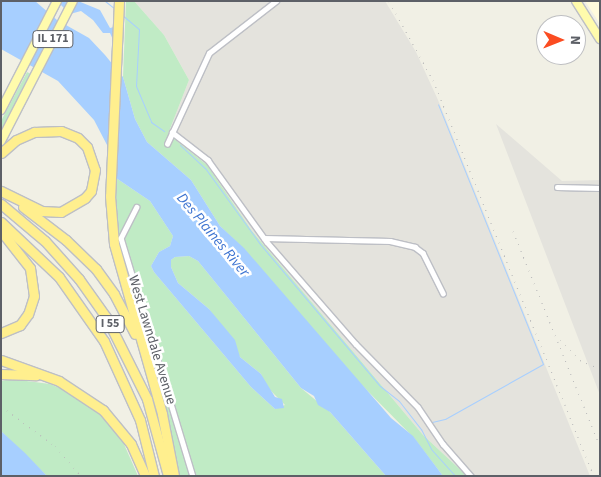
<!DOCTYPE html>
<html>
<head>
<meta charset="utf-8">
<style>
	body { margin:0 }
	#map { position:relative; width:601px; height:477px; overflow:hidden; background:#f1f0e5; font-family:"Source Sans 3",sans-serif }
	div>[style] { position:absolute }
	.commercial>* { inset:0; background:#fffbdc }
	.industrial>* { inset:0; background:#e4e3dd }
	.green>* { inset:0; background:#c0ebc5 }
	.water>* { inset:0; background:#a7cfff }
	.stream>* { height:1px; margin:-0.5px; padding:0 0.5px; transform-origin:0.5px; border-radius:0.5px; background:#a7cfff }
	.roads { filter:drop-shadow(1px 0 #bdbfc5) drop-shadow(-1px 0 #bdbfc5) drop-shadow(0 1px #bdbfc5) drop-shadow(0 -1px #bdbfc5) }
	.minor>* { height:4.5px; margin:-2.25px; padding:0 2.25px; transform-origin:2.25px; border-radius:2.25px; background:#fff }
	.primary>* { height:8px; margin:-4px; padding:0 4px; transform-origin:4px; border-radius:4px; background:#fffbac }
	.motorway>* { height:9px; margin:-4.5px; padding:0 4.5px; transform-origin:4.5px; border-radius:4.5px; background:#ffef8e }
	.rail>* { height:1px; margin-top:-0.5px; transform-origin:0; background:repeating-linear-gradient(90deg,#b9b9ba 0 1px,transparent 0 7px) }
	span { translate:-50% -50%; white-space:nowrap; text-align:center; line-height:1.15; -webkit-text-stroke:5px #fff; paint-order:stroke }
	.shield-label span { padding:1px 4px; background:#fff; border:1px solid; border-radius:4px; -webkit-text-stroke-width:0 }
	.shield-label { font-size:12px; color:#5d6067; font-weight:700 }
	.street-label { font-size:14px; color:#5d6067 }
	.water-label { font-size:15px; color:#3c73d0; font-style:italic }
	.frame { position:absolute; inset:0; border:2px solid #5d6067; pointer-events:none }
	.north { position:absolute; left:536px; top:15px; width:50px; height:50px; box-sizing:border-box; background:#fff; border:1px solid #bebfc2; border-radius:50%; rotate:91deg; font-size:14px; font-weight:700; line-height:20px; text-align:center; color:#5d6067 }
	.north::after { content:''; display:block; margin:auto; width:18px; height:22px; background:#fb4c21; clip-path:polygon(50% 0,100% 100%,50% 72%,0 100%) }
</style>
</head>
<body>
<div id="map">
	<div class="commercial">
		<i style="clip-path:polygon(585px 1px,600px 1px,600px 24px)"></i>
	</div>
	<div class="industrial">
		<i style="clip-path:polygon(134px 1px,385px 1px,416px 52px,438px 100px,590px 476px,467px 476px,423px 435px,252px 231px,207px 165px,168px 134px,189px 80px,164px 35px)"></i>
		<i style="clip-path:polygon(496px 124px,562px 181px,600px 180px,600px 395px)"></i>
	</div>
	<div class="green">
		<i style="clip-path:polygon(126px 1px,134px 1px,164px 35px,189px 80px,168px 134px,207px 165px,252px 231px,423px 435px,467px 476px,443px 476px,414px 438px,345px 368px,244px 249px,220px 226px,191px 180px,147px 142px,135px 119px,123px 77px)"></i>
		<i style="clip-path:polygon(27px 72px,31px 74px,1px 132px,1px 121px)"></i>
		<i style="clip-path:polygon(116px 178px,150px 201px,173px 236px,170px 246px,159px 252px,151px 266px,154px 272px,251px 387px,275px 409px,285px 405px,266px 386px,261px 374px,240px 357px,209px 309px,178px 283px,171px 267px,171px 260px,175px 257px,189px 256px,198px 261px,301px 388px,330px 412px,386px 476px,178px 476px,158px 381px,120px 246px,115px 207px)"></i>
		<i style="clip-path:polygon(11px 379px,50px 384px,67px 391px,103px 416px,120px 435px,138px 476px,47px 476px,1px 431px,1px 381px)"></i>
	</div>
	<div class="water">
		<i style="clip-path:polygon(1px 1px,35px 1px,57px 20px,89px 38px,105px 55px,123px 77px,135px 119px,147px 142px,191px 180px,220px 226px,244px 248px,391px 418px,413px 436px,443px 476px,386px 476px,330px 412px,318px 405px,314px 396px,301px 388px,198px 261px,189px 256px,175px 257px,171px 260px,171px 267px,178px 283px,209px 309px,235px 340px,240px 357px,261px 374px,275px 397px,282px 399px,284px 408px,275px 409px,251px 387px,154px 272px,151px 266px,159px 252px,170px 246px,173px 236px,150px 201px,116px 178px,107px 145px,94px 120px,58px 81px,1px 49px)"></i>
		<i style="clip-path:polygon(57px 1px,78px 1px,100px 10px,110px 28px,114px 27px,114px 42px,110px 33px,103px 33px,93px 20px,81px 11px,70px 14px)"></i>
		<i style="clip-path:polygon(1px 431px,25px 453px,47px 476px,1px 476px)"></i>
	</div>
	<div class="stream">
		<i style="left:105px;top:1px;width:11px;rotate:38deg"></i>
		<i style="left:121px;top:14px;width:23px;rotate:40deg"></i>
		<i style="left:139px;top:29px;width:57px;rotate:93deg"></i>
		<i style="left:136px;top:86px;width:39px;rotate:67deg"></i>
		<i style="left:151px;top:122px;width:16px;rotate:35deg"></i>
		<i style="left:180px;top:145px;width:34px;rotate:43deg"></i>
		<i style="left:205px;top:168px;width:94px;rotate:54.1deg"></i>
		<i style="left:260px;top:244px;width:186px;rotate:49.8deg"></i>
		<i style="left:380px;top:386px;width:24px;rotate:38deg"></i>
		<i style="left:399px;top:401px;width:36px;rotate:52deg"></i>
		<i style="left:421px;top:429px;width:22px;rotate:63deg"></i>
		<i style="left:431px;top:449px;width:36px;rotate:48deg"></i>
		<i style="left:432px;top:422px;width:13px;rotate:-13deg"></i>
		<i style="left:445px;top:419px;width:112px;rotate:-29.3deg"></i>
		<i style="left:543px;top:364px;width:280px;rotate:-112deg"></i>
	</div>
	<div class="roads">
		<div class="minor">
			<i style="left:172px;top:132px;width:46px;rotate:37.9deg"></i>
			<i style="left:208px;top:160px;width:101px;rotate:54.3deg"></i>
			<i style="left:267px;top:242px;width:135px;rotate:48.9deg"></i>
			<i style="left:356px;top:344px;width:88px;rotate:45.5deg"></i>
			<i style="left:418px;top:407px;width:45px;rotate:56deg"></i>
			<i style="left:443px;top:444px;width:43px;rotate:48.8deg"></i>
			<i style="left:167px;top:144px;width:100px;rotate:-65.2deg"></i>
			<i style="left:209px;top:53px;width:85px;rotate:-37.8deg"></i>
			<i style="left:557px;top:187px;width:43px;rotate:1.3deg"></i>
			<i style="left:137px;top:207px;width:35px;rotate:117deg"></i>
			<i style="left:121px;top:238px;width:249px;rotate:73.2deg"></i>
			<i style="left:264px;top:238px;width:126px;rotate:1.4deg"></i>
			<i style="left:390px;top:241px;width:26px;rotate:13deg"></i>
			<i style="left:415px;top:247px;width:10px;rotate:37deg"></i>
			<i style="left:423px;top:253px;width:45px;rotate:63.4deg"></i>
		</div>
		<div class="primary">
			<i style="left:576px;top:1px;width:45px;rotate:57.7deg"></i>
			<i style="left:1px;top:110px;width:123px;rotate:-62.8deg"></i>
			<i style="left:1px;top:141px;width:157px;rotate:-62.8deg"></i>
		</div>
		<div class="motorway">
			<i style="left:119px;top:1px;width:195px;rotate:92.6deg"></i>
			<i style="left:110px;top:196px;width:48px;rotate:85.2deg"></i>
			<i style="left:114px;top:244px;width:177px;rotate:74.2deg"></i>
			<i style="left:162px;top:414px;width:63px;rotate:79deg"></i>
			<i style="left:1px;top:153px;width:20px;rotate:-41deg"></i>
			<i style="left:16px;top:140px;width:20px;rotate:-24deg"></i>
			<i style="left:34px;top:132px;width:27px;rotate:-2deg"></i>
			<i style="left:61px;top:131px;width:18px;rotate:22deg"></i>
			<i style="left:78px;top:138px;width:13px;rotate:45deg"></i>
			<i style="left:87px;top:147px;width:24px;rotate:71deg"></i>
			<i style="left:95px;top:170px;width:21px;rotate:101deg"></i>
			<i style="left:91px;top:191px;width:9px;rotate:131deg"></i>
			<i style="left:85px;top:198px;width:28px;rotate:150deg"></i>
			<i style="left:61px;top:212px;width:19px;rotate:-177deg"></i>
			<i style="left:42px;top:211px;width:46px;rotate:-154deg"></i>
			<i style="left:1px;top:204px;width:57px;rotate:40.1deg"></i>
			<i style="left:45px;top:241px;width:51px;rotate:48.2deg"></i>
			<i style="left:79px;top:279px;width:47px;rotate:54.6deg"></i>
			<i style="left:106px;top:317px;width:92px;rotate:63.4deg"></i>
			<i style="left:147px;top:399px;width:80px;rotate:74.7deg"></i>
			<i style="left:23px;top:207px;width:54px;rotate:37.5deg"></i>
			<i style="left:66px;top:240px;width:42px;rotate:44deg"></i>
			<i style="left:96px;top:269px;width:31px;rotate:54deg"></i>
			<i style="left:114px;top:294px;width:45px;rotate:62.3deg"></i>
			<i style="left:1px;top:222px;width:80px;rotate:43.5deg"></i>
			<i style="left:59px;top:277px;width:78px;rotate:54.9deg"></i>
			<i style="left:104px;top:341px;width:87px;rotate:65.5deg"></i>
			<i style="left:140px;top:420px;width:58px;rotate:76deg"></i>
			<i style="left:1px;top:231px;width:47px;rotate:51.9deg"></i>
			<i style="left:30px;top:268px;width:28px;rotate:82deg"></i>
			<i style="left:34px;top:296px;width:19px;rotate:108deg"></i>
			<i style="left:28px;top:314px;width:14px;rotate:126deg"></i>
			<i style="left:20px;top:325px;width:21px;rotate:157deg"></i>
			<i style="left:1px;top:360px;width:62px;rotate:19.9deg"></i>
			<i style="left:59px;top:381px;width:53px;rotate:33.4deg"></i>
			<i style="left:103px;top:410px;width:44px;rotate:50.5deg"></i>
			<i style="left:131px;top:444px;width:35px;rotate:66deg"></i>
			<i style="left:1px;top:374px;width:35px;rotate:2deg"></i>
		</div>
	</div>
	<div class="rail">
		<i style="left:389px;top:1px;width:90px;rotate:60.9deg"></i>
		<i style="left:433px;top:80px;width:427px;rotate:67.9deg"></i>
		<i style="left:513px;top:231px;width:232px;rotate:68deg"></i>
		<i style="left:560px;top:340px;width:28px;rotate:45deg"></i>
		<i style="left:580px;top:360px;width:22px;rotate:24deg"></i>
		<i style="left:1px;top:406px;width:67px;rotate:36.5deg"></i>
		<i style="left:55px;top:446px;width:40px;rotate:49deg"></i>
	</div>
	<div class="shield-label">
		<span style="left:53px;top:39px">IL 171</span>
		<span style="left:110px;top:324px">I 55</span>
	</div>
	<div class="street-label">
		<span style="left:152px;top:340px;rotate:73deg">West Lawndale Avenue</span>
	</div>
	<div class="water-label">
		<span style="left:213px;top:235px;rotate:50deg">Des Plaines River</span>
	</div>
	<div class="frame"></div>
	<div class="north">N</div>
</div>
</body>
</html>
